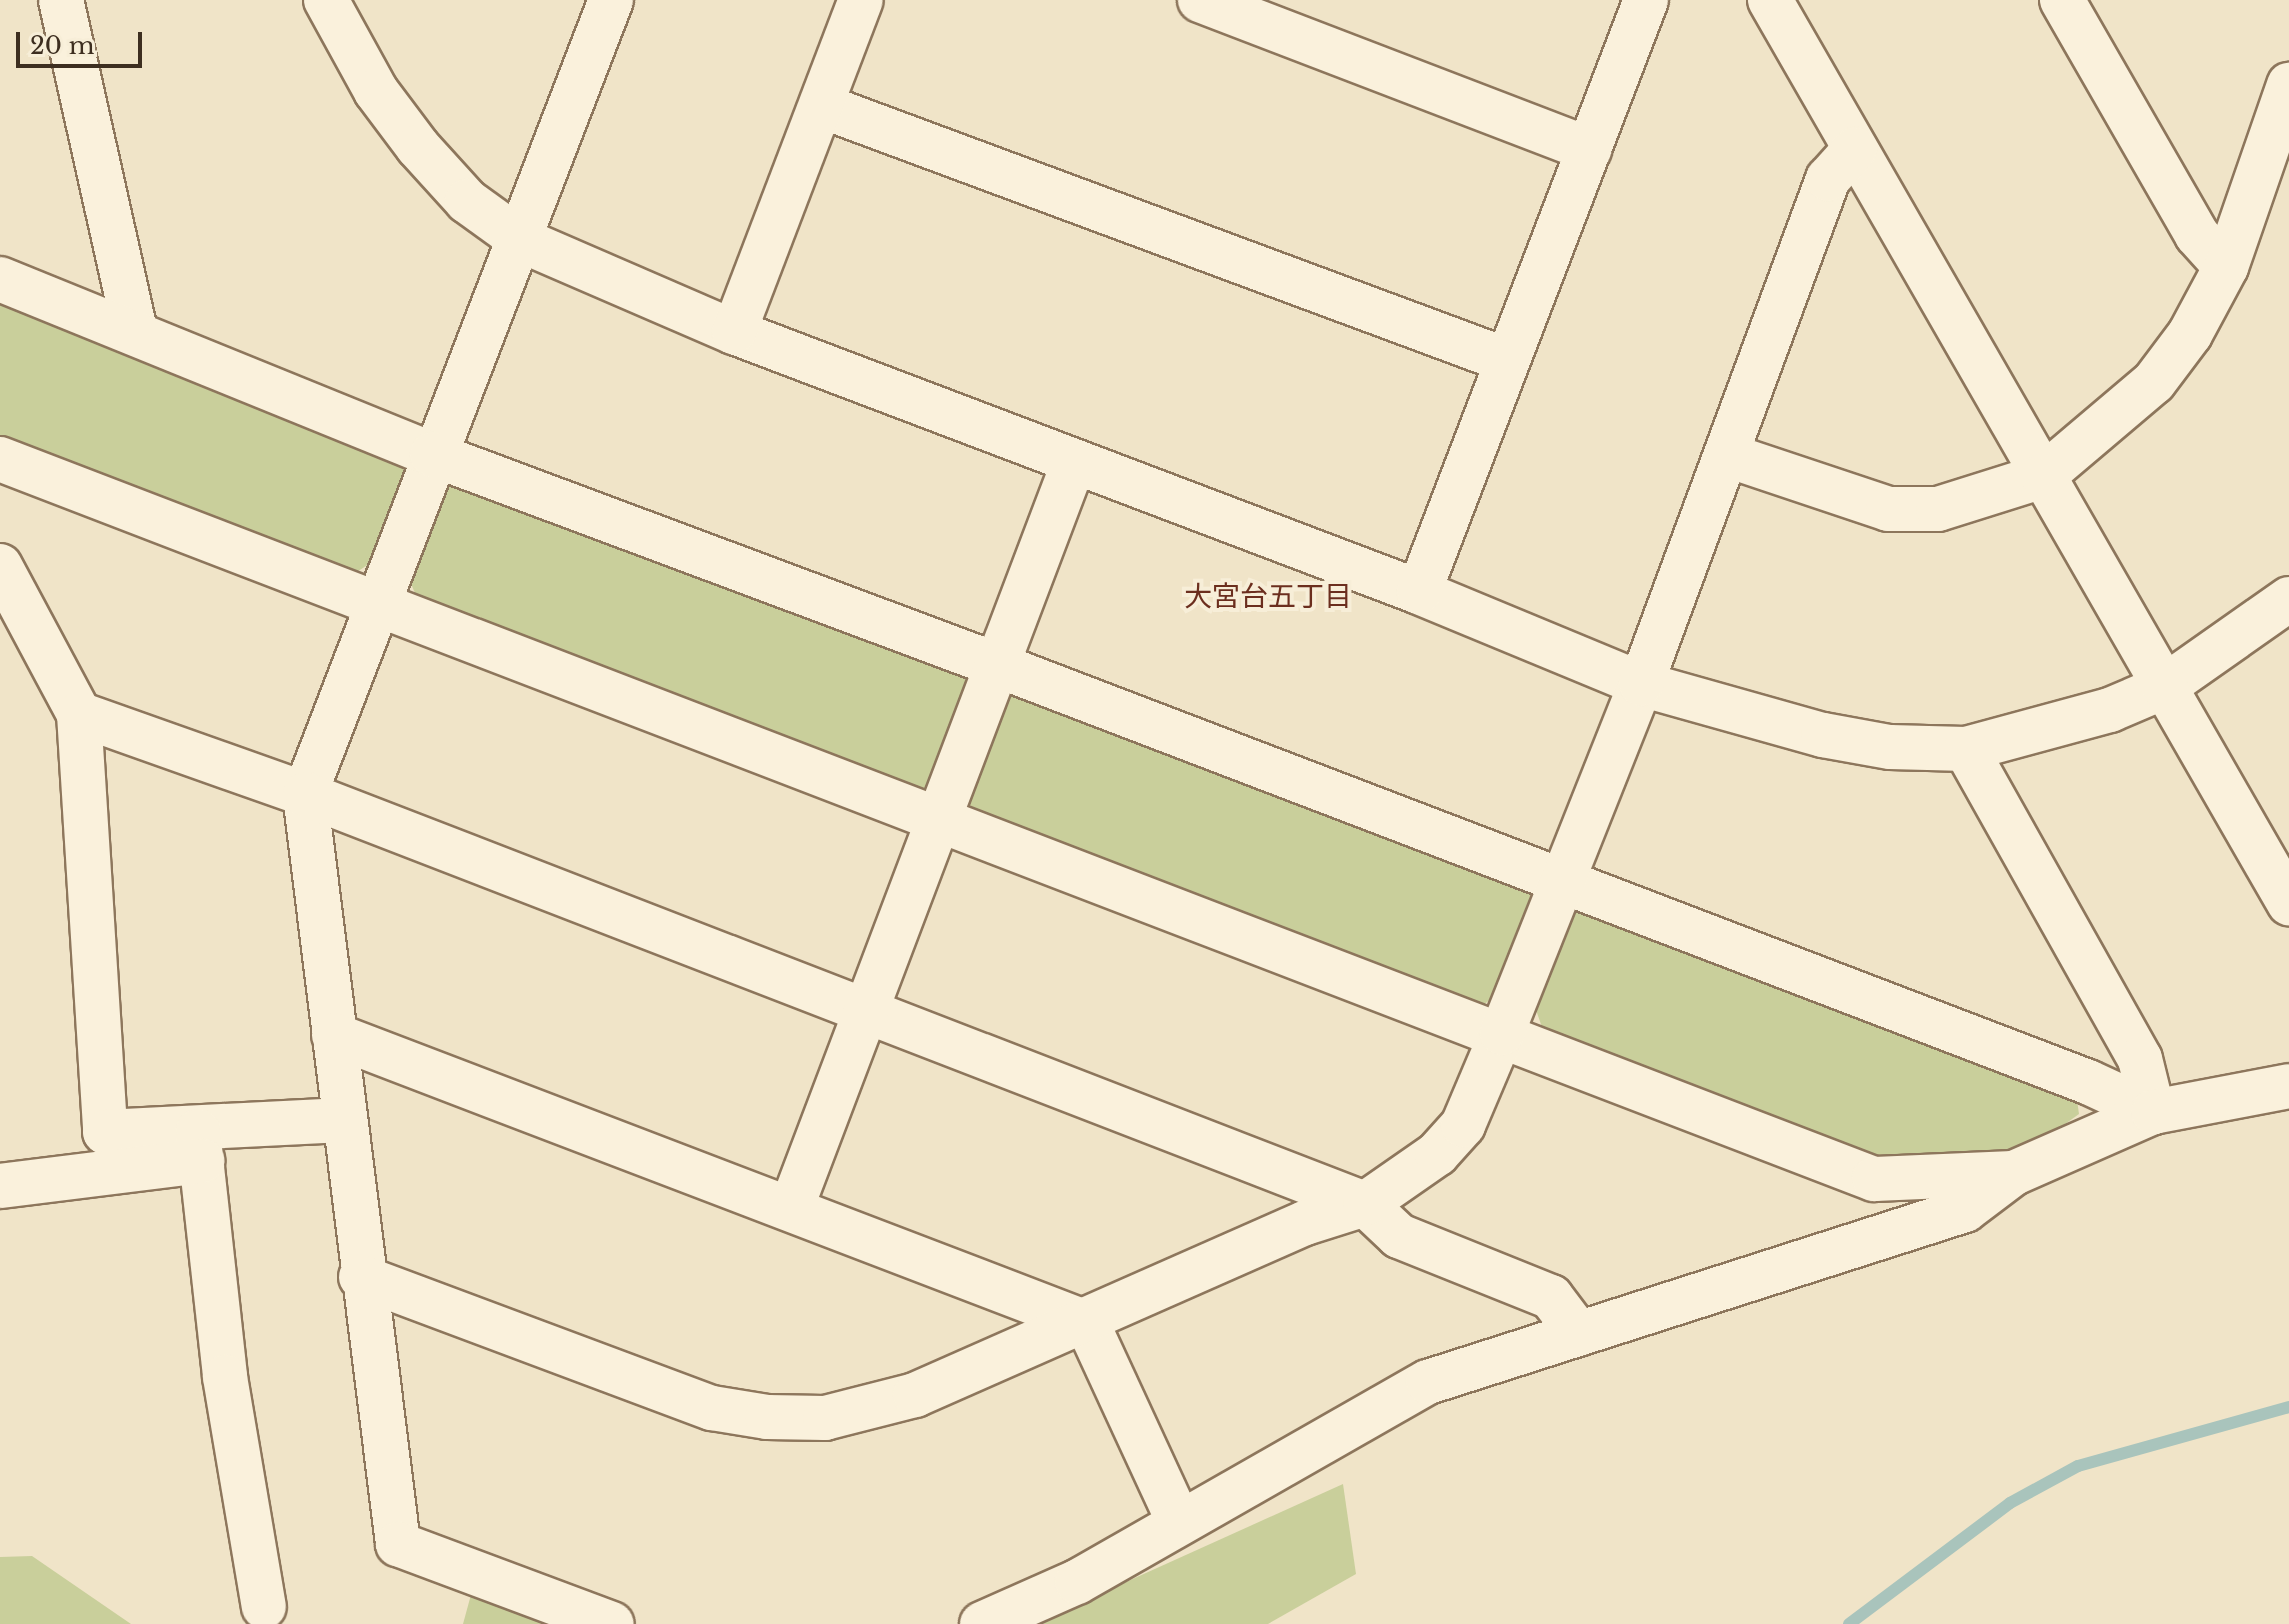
<!DOCTYPE html>
<html>
<head>
<meta charset="utf-8">
<style>
	body { margin:0 }
	#map { position:relative; width:2289px; height:1624px; overflow:hidden; background:#f0e4c8; font-family:"Libre Baskerville","Noto Sans JP",serif }
	div>[style] { position:absolute }
	.green>* { inset:0; background:#c9cf9b }
	.stream>* { height:12px; margin:-6px; padding:0 6px; transform-origin:6px; border-radius:6px; background:#a9c4bc }
	.roads { filter:drop-shadow(2px 0 #8d765c) drop-shadow(-2px 0 #8d765c) drop-shadow(0 2px #8d765c) drop-shadow(0 -2px #8d765c) }
	.minor>* { height:44px; margin:-22px; padding:0 22px; transform-origin:22px; border-radius:22px; background:#faf1dc }
	span { translate:-50% -50%; white-space:nowrap; text-align:center; line-height:1.15; -webkit-text-stroke:8px #f7eed8; paint-order:stroke }
	.neighbourhood-label { font-size:28px; color:#6b2e1e }
	.scale { position:absolute; left:16px; top:32px; width:126px; height:36px; box-sizing:border-box; border:4px solid #3d2e20; border-top:0; padding-left:10px; font-size:24px; line-height:28px; white-space:nowrap; color:#3d2e20; -webkit-text-stroke:6px #f7eed8; paint-order:stroke }
</style>
</head>
<body>
<div id="map">
	<div class="green">
		<i style="clip-path:polygon(0 303px,400px 455px,405px 475px,369px 564px,349px 577px,0 444px)"></i>
		<i style="clip-path:polygon(462px 482px,963px 670px,974px 689px,941px 784px,920px 794px,417px 598px,409px 579px,446px 485px)"></i>
		<i style="clip-path:polygon(1021px 692px,1527px 885px,1536px 901px,1501px 991px,1482px 1006px,974px 811px,965px 798px,1003px 700px)"></i>
		<i style="clip-path:polygon(1590px 904px,2076px 1093px,2079px 1114px,2043px 1140px,2005px 1152px,1905px 1168px,1545px 1036px,1535px 1007px,1571px 916px)"></i>
		<i style="clip-path:polygon(1343px 1484px,1356px 1574px,1268px 1624px,1033px 1624px)"></i>
		<i style="clip-path:polygon(32px 1556px,131px 1624px,0 1624px,0 1557px)"></i>
		<i style="clip-path:polygon(472px 1591px,562px 1624px,463px 1624px)"></i>
	</div>
	<div class="stream">
		<i style="left:1849px;top:1624px;width:201px;rotate:-36.9deg"></i>
		<i style="left:2010px;top:1503px;width:77px;rotate:-28.6deg"></i>
		<i style="left:2078px;top:1466px;width:219px;rotate:-15.6deg"></i>
	</div>
	<div class="roads">
		<div class="minor">
			<i style="left:61px;top:0;width:339px;rotate:77.4deg"></i>
			<i style="left:326px;top:0;width:104px;rotate:61.2deg"></i>
			<i style="left:376px;top:91px;width:70px;rotate:53.1deg"></i>
			<i style="left:418px;top:147px;width:73px;rotate:47.8deg"></i>
			<i style="left:467px;top:201px;width:67px;rotate:35.8deg"></i>
			<i style="left:521px;top:240px;width:232px;rotate:23.4deg"></i>
			<i style="left:734px;top:332px;width:733px;rotate:20.78deg"></i>
			<i style="left:1419px;top:592px;width:240px;rotate:22.5deg"></i>
			<i style="left:1641px;top:684px;width:189px;rotate:15.7deg"></i>
			<i style="left:1823px;top:735px;width:68px;rotate:10.2deg"></i>
			<i style="left:1890px;top:747px;width:76px;rotate:1.5deg"></i>
			<i style="left:1966px;top:749px;width:149px;rotate:-15.2deg"></i>
			<i style="left:2110px;top:710px;width:59px;rotate:-23.1deg"></i>
			<i style="left:2164px;top:687px;width:153px;rotate:-35.1deg"></i>
			<i style="left:611px;top:0;width:851px;rotate:111.08deg"></i>
			<i style="left:305px;top:794px;width:756px;rotate:82.93deg"></i>
			<i style="left:398px;top:1544px;width:228px;rotate:20.5deg"></i>
			<i style="left:1200px;top:0;width:417px;rotate:21deg"></i>
			<i style="left:1770px;top:0;width:1042px;rotate:60.11deg"></i>
			<i style="left:2062px;top:0;width:271px;rotate:60.1deg"></i>
			<i style="left:2197px;top:235px;width:43px;rotate:47.8deg"></i>
			<i style="left:822px;top:106px;width:730px;rotate:20.37deg"></i>
			<i style="left:0;top:279px;width:466px;rotate:22.1deg"></i>
			<i style="left:432px;top:454px;width:603px;rotate:20.48deg"></i>
			<i style="left:997px;top:665px;width:1168px;rotate:20.92deg"></i>
			<i style="left:2088px;top:1082px;width:72px;rotate:24.8deg"></i>
			<i style="left:734px;top:332px;width:355px;rotate:-69.1deg"></i>
			<i style="left:1727px;top:455px;width:170px;rotate:18.5deg"></i>
			<i style="left:1888px;top:509px;width:50px"></i>
			<i style="left:1938px;top:509px;width:110px;rotate:-17.4deg"></i>
			<i style="left:2043px;top:476px;width:145px;rotate:-40.3deg"></i>
			<i style="left:2154px;top:382px;width:60px;rotate:-53.1deg"></i>
			<i style="left:2190px;top:334px;width:76px;rotate:-61.8deg"></i>
			<i style="left:2226px;top:267px;width:193px;rotate:-70.9deg"></i>
			<i style="left:0;top:459px;width:2008px;rotate:21.02deg"></i>
			<i style="left:1874px;top:1179px;width:140px;rotate:-2.5deg"></i>
			<i style="left:0;top:566px;width:168px;rotate:61.9deg"></i>
			<i style="left:79px;top:714px;width:419px;rotate:86.4deg"></i>
			<i style="left:105px;top:1132px;width:239px;rotate:-2.9deg"></i>
			<i style="left:1419px;top:592px;width:634px;rotate:-69.02deg"></i>
			<i style="left:79px;top:714px;width:240px;rotate:19.5deg"></i>
			<i style="left:305px;top:794px;width:1137px;rotate:21.15deg"></i>
			<i style="left:1365px;top:1204px;width:47px;rotate:43.3deg"></i>
			<i style="left:1399px;top:1236px;width:164px;rotate:21.9deg"></i>
			<i style="left:1551px;top:1297px;width:46px;rotate:52.9deg"></i>
			<i style="left:1966px;top:749px;width:355px;rotate:60.7deg"></i>
			<i style="left:2140px;top:1059px;width:55px;rotate:76.2deg"></i>
			<i style="left:334px;top:1035px;width:806px;rotate:20.93deg"></i>
			<i style="left:1087px;top:1323px;width:219px;rotate:65.2deg"></i>
			<i style="left:198px;top:1131px;width:247px;rotate:83.7deg"></i>
			<i style="left:225px;top:1377px;width:233px;rotate:80.4deg"></i>
			<i style="left:0;top:1186px;width:204px;rotate:-7.1deg"></i>
			<i style="left:792px;top:1206px;width:796px;rotate:-69.24deg"></i>
			<i style="left:361px;top:1277px;width:375px;rotate:20.5deg"></i>
			<i style="left:712px;top:1408px;width:56px;rotate:9.3deg"></i>
			<i style="left:767px;top:1417px;width:58px;rotate:1deg"></i>
			<i style="left:825px;top:1418px;width:93px;rotate:-14.3deg"></i>
			<i style="left:915px;top:1395px;width:426px;rotate:-23.8deg"></i>
			<i style="left:1305px;top:1223px;width:63px;rotate:-17.6deg"></i>
			<i style="left:1365px;top:1204px;width:88px;rotate:-34.8deg"></i>
			<i style="left:1437px;top:1154px;width:39px;rotate:-48deg"></i>
			<i style="left:1463px;top:1125px;width:100px;rotate:-67deg"></i>
			<i style="left:1502px;top:1033px;width:376px;rotate:-68.3deg"></i>
			<i style="left:1641px;top:684px;width:539px;rotate:-69.68deg"></i>
			<i style="left:1828px;top:179px;width:40px;rotate:-48deg"></i>
			<i style="left:982px;top:1624px;width:104px;rotate:-23.9deg"></i>
			<i style="left:1077px;top:1582px;width:404px;rotate:-29.7deg"></i>
			<i style="left:1428px;top:1382px;width:564px;rotate:-17.76deg"></i>
			<i style="left:1965px;top:1210px;width:61px;rotate:-37.1deg"></i>
			<i style="left:2014px;top:1173px;width:152px;rotate:-23.7deg"></i>
			<i style="left:2153px;top:1112px;width:138px;rotate:-10.8deg"></i>
		</div>
	</div>
	<div class="neighbourhood-label">
		<span style="left:1268px;top:597px">大宮台五丁目</span>
	</div>
	<div class="scale">20 m</div>
</div>
</body>
</html>
